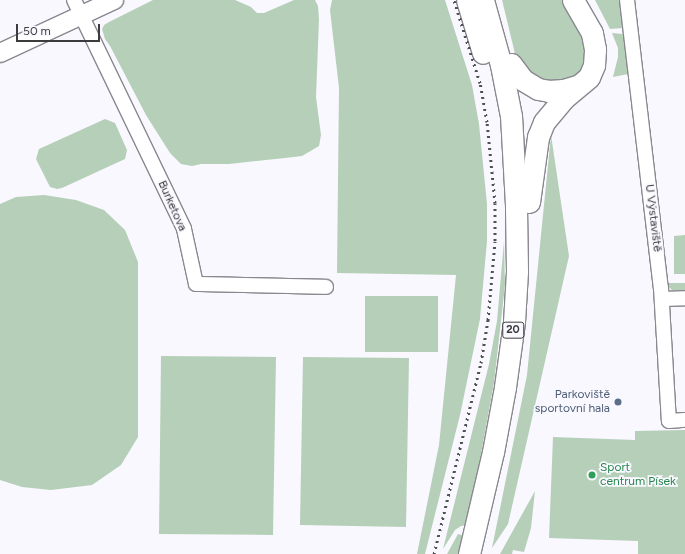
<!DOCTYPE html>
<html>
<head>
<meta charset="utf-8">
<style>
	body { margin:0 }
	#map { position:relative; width:685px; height:554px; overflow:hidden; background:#f9f8ff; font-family:Figtree,sans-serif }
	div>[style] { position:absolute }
	.green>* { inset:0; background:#b6cfb8 }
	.roads { filter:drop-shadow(1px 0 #89888f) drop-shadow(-1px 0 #89888f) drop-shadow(0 1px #89888f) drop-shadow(0 -1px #89888f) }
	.minor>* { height:14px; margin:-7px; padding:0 7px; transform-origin:7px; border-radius:7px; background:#fff }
	.major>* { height:18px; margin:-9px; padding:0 9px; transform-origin:9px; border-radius:9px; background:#fff }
	.highway>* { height:21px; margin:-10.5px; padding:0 10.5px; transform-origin:10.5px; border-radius:10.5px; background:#fff }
	.rail>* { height:3px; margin-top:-1.5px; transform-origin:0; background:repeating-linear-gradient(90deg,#515054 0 2px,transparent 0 6px) }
	.dots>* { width:11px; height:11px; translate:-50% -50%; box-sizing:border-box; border:2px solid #f9f8ff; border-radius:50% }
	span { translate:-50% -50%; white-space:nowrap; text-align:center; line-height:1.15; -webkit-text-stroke:3.5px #f9f8ff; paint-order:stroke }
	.shield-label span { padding:1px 3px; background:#f9f8ff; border:1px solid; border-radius:3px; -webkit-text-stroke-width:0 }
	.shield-label { font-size:11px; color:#3c3c3f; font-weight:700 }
	.street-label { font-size:12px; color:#3c3c3f }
	.service-label { font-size:12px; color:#4e5e75 }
	.right { translate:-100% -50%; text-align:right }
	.leisure-label { font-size:12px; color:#27864d }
	.left { translate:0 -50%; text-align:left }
	.scale { position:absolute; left:16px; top:24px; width:84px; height:18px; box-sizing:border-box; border:2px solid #3c3c3f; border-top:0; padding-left:5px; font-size:12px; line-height:14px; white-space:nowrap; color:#3c3c3f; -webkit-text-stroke:3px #f9f8ff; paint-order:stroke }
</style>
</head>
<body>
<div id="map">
	<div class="green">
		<i style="clip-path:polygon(153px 0,235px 0,251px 7px,257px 13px,264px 13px,294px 0,315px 0,318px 6px,319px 19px,316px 97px,321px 135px,319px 146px,302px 156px,285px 158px,229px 164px,201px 164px,192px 166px,181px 164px,170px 153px,146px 115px,110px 46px,105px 39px,102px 29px,104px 25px,109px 22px)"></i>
		<i style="clip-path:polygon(332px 0,445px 0,472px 85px,479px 124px,487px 204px,487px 241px,480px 319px,460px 415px,425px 554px,417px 554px,439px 445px,456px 275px,337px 273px,339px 88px,330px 10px)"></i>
		<i style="clip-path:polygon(502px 0,567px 0,579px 22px,588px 56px,582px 70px,572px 80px,545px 84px,517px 62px)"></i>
		<i style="clip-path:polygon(595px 0,619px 0,623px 28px,610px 29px)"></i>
		<i style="clip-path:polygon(612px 33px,623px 34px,628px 74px,613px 77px,618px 57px,618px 48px)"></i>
		<i style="clip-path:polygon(105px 119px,115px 123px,127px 150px,125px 159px,62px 188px,57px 189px,50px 187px,36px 159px,39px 149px)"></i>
		<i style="clip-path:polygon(551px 135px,569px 256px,508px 524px,492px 548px,527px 375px)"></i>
		<i style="clip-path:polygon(44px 195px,76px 200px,104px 210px,125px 230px,138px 262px,138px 437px,121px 465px,92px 485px,51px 490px,22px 487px,0 480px,0 204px,16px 197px)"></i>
		<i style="clip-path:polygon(685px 235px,685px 274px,674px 274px,674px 236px)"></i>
		<i style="clip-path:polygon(504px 241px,505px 285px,494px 383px,468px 525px,461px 526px,455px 530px,443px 549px,489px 364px,497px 321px)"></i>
		<i style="clip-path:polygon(664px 283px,685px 283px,685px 290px,672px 290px)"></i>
		<i style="clip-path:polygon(365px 296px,438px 296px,438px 352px,365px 352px)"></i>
		<i style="clip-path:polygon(161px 356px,276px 357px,273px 535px,159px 534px)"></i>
		<i style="clip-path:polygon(303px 357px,409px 358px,406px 527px,300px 525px)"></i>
		<i style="clip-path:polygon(685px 430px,685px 554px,638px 554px,638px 541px,549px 538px,553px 437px,635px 440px,635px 431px)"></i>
		<i style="clip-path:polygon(535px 491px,531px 528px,524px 552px,513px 550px,512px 554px,500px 554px)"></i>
		<i style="clip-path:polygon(458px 534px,465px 536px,460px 554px,447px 554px)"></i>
	</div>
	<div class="roads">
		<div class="minor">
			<i style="left:74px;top:0;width:254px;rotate:64.3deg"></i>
			<i style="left:184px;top:229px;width:56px;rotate:77.7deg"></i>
			<i style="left:196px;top:284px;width:130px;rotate:1.3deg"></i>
			<i style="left:627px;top:0;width:290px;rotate:83.3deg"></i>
			<i style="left:661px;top:288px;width:133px;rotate:86.6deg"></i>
			<i style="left:669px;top:421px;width:16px;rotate:-4deg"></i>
			<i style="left:662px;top:299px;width:23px;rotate:-2deg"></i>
		</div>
		<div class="major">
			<i style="left:0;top:53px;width:126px;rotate:-24.9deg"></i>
		</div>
		<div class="highway">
			<i style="left:467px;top:0;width:55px;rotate:73.2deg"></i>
			<i style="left:511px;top:64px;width:20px;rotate:53deg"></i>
			<i style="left:523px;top:80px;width:17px;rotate:31deg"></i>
			<i style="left:538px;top:89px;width:11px;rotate:10deg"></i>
			<i style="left:549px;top:91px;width:14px;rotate:-4deg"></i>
			<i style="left:563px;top:90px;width:15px;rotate:-16deg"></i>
			<i style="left:529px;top:202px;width:66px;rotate:-82.1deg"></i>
			<i style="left:538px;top:137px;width:16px;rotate:-68deg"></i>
			<i style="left:544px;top:122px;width:30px;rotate:-50deg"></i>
			<i style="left:563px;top:99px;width:34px;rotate:-40deg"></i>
			<i style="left:589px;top:77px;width:13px;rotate:-67deg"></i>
			<i style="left:594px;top:65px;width:16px;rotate:-86deg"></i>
			<i style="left:595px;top:49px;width:16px;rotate:-101deg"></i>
			<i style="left:592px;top:33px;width:38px;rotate:-120deg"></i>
			<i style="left:469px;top:554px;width:105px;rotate:-76.8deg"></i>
			<i style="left:493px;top:452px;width:66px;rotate:-79.5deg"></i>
			<i style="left:505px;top:387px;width:66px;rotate:-82.1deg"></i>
			<i style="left:514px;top:322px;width:51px;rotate:-86.6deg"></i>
			<i style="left:517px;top:271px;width:66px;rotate:-90.9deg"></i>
			<i style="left:516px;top:205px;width:89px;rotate:-93.2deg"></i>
			<i style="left:511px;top:116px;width:52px;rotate:-101.1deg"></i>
			<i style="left:501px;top:65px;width:67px;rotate:-105.5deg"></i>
		</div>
	</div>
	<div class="rail">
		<i style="left:434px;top:554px;width:197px;rotate:-76.2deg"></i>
		<i style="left:481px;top:363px;width:44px;rotate:-80.8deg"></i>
		<i style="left:488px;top:320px;width:79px;rotate:-84.9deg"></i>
		<i style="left:495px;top:241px;width:38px;rotate:-90deg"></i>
		<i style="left:495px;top:203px;width:81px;rotate:-95.6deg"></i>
		<i style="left:487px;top:122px;width:40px;rotate:-100deg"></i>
		<i style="left:480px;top:83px;width:87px;rotate:-107.4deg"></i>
	</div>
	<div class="dots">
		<i style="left:618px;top:402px;background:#5c6f8a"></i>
		<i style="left:592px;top:475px;background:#2e9e5b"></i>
	</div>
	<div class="shield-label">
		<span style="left:513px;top:330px">20</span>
	</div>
	<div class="street-label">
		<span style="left:172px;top:206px;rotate:66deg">Burketova</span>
		<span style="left:653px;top:218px;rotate:83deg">U Výstaviště</span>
	</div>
	<div class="service-label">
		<span class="right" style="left:610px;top:402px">Parkoviště<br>sportovní hala</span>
	</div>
	<div class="leisure-label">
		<span class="left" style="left:600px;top:475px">Sport<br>centrum Písek</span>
	</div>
	<div class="scale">50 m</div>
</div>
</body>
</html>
